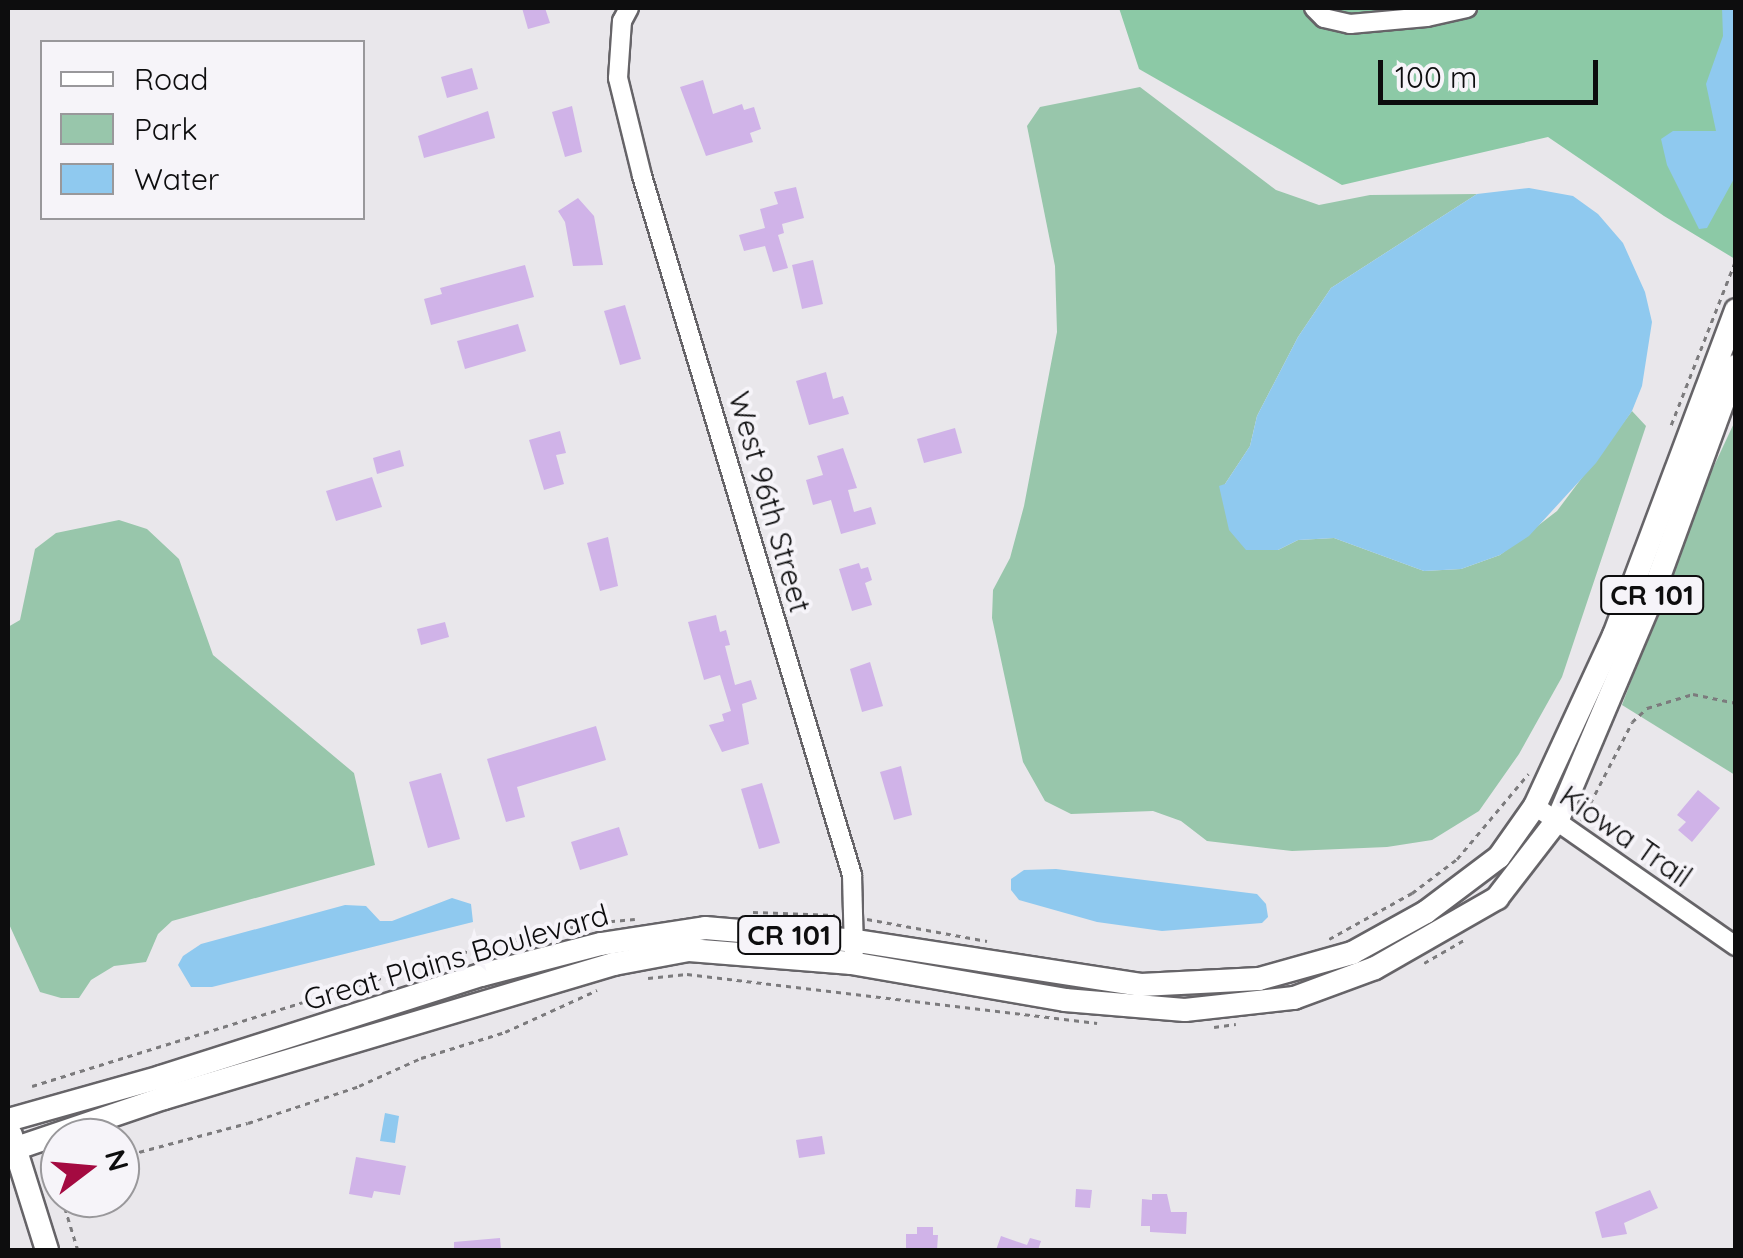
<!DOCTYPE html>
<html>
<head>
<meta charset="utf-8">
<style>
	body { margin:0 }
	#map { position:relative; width:1743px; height:1258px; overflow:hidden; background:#e9e7eb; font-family:Quicksand,sans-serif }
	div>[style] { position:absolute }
	.green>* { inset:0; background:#98c6ab }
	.forest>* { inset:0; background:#8cc9a6 }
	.water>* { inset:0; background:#8fc9ef }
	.building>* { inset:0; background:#d0b3e8 }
	.path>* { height:2.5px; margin-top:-1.25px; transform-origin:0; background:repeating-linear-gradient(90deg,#7c7b7d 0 5px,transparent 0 10px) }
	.roads { filter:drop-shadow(2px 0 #666468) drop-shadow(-2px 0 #666468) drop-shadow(0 2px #666468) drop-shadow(0 -2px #666468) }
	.minor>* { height:18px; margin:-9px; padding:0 9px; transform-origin:9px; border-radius:9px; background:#fff }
	.major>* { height:22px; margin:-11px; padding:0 11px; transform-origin:11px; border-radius:11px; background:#fff }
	span { translate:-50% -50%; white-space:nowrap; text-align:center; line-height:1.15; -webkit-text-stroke:8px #f6f4f9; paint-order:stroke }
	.shield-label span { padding:2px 8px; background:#f6f4f9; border:2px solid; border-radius:8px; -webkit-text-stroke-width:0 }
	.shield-label { font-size:28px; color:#0d0d0e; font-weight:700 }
	.street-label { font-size:30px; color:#0d0d0e }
	.frame { position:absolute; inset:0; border:10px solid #0d0d0e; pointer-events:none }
	.legend { position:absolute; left:40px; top:40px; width:325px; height:180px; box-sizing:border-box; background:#f6f4f9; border:2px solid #99989b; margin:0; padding:12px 18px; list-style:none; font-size:30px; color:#0d0d0e }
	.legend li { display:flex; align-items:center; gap:20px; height:50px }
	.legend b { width:50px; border:2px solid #99989b }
	.north { position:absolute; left:40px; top:1118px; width:100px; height:100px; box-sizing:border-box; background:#f6f4f9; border:2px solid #99989b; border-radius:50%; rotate:74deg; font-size:28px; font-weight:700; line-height:40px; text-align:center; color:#0d0d0e }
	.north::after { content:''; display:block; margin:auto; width:35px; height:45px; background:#a40a41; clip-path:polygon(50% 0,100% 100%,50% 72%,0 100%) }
	.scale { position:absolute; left:1378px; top:60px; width:220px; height:45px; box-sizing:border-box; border:5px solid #0d0d0e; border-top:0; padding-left:12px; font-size:30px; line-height:35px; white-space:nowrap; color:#0d0d0e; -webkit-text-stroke:8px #f6f4f9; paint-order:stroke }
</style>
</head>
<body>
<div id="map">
	<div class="green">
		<i style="clip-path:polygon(1140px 87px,1276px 190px,1319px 205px,1370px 195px,1477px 194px,1331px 288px,1298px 337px,1257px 416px,1250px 446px,1225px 484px,1278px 550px,1298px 540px,1334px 538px,1424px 571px,1461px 569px,1500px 555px,1557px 511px,1632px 411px,1646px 426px,1562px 677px,1519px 754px,1479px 811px,1432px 840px,1387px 847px,1292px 851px,1207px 841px,1181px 821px,1153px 811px,1071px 814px,1045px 801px,1023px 762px,992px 618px,993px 590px,1010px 558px,1024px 506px,1057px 332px,1055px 266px,1027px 126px,1040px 107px)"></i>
		<i style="clip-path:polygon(1735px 421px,1735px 775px,1622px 705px,1706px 483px)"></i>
		<i style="clip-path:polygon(119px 520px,147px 529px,179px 559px,213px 655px,354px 773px,375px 865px,172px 921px,158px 934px,146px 962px,114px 966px,91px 980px,79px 998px,61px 998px,40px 992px,8px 922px,8px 627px,20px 620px,35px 549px,56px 533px)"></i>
	</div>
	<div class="forest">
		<i style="clip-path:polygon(1119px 8px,1735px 8px,1735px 259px,1664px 216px,1548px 137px,1342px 185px,1139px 69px)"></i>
	</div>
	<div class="water">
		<i style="clip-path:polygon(1722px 8px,1735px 8px,1735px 177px,1707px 228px,1699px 229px,1667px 165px,1661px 139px,1673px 131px,1716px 131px,1706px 84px,1723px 36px)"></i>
		<i style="clip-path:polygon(1529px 188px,1573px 196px,1598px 214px,1623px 243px,1645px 292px,1652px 322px,1642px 386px,1632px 411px,1596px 463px,1529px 536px,1500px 555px,1461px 569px,1424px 571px,1334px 538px,1298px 540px,1278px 550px,1246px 550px,1229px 530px,1219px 486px,1225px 484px,1250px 446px,1257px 416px,1298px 337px,1331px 288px,1477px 194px)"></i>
		<i style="clip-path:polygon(1056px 869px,1257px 894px,1266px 904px,1268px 917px,1262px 923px,1162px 931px,1097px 922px,1019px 900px,1011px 890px,1011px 879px,1024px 870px)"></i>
		<i style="clip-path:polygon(452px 898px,471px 904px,473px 922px,212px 987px,191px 987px,178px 965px,183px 956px,201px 944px,345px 905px,366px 906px,380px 921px,392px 921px)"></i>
		<i style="clip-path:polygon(385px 1113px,399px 1116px,395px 1143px,380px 1141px)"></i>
	</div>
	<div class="building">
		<i style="clip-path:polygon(522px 8px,545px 8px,550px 23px,528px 29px)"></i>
		<i style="clip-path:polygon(472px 68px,478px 89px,447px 98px,441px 77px)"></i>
		<i style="clip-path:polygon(703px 80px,713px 114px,742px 104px,744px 110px,754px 107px,761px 129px,750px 133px,753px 142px,706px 156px,680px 87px)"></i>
		<i style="clip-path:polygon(572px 106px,582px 152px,565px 157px,552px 112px)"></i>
		<i style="clip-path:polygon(488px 111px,495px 138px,424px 158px,418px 136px)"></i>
		<i style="clip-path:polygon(796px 187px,804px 218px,782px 224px,784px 233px,778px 235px,788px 268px,773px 272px,765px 246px,744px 251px,739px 235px,765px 228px,760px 209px,778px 204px,774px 192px)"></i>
		<i style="clip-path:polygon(578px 198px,594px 216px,603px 265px,573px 266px,565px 222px,558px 211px)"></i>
		<i style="clip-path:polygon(813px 260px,823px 304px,802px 309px,792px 265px)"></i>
		<i style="clip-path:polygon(525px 265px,534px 297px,431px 325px,424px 299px,442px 294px,440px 288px)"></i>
		<i style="clip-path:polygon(625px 305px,641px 359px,620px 365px,604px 311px)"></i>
		<i style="clip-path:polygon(518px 324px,526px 351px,465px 369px,457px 341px)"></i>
		<i style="clip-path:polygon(826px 372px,833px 399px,843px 396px,849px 414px,809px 425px,796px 381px)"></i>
		<i style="clip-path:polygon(955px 428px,962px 453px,924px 463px,917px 439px)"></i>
		<i style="clip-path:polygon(560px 431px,566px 453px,556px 455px,564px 484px,544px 490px,529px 440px)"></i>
		<i style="clip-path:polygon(843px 448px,857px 488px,848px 490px,854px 512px,871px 507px,876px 524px,841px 534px,831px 500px,813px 505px,806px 480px,823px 475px,817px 456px)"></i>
		<i style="clip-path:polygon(400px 450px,404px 466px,377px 474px,373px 458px)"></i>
		<i style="clip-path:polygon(372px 477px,382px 507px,336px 521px,326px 491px)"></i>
		<i style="clip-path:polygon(608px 537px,618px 586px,600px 591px,587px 543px)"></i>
		<i style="clip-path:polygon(859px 563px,861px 569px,868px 567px,872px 580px,865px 583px,872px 605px,852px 611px,839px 569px)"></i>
		<i style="clip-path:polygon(716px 615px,720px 632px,726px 630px,730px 645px,725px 646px,735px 685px,751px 680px,757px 699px,742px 704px,749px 744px,722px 752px,709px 725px,724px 721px,722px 714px,731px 711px,720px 675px,704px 680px,688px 622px)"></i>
		<i style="clip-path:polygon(445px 622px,449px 637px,421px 645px,417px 629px)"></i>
		<i style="clip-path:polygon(870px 662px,883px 706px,862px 712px,850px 669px)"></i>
		<i style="clip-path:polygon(596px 726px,606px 760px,517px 787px,525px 817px,506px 822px,487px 759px)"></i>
		<i style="clip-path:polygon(901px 766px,912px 815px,894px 820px,880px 772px)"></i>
		<i style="clip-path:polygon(441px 773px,460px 839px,428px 848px,409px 782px)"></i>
		<i style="clip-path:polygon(762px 783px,780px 843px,759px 849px,741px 789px)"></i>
		<i style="clip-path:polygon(1698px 790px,1720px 808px,1692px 842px,1678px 830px,1686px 822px,1677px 815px)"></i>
		<i style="clip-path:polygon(619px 827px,628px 855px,580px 870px,571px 842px)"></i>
		<i style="clip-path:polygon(822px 1136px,825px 1154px,799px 1158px,796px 1140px)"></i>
		<i style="clip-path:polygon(356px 1157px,406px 1166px,400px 1195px,374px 1191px,372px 1198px,349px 1194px)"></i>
		<i style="clip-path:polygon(1076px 1189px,1092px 1190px,1090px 1208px,1075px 1207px)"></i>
		<i style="clip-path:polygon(1650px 1190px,1658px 1208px,1624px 1223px,1627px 1234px,1602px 1238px,1595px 1212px)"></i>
		<i style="clip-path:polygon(1152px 1194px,1167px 1194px,1171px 1212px,1187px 1212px,1186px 1234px,1150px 1232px,1150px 1226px,1141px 1226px,1142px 1199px,1152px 1200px)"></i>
		<i style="clip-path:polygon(917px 1227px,933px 1227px,933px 1235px,938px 1235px,937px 1250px,906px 1250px,906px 1234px,917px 1234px)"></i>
		<i style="clip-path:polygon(1001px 1236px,1027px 1245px,1030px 1238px,1041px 1241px,1038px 1250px,996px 1250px)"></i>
		<i style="clip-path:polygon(500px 1238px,501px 1250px,454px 1250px,454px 1242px)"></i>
	</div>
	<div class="path">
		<i style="left:1671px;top:425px;width:178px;rotate:-68.6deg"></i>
		<i style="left:1581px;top:821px;width:111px;rotate:-62.7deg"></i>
		<i style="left:1632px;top:722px;width:21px;rotate:-43deg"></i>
		<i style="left:1647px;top:708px;width:48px;rotate:-16.9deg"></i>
		<i style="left:1693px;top:694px;width:44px;rotate:11.8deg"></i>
		<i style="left:753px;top:912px;width:82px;rotate:2.1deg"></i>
		<i style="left:867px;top:919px;width:122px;rotate:10.4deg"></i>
		<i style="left:1329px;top:939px;width:95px;rotate:-29deg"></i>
		<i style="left:1412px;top:893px;width:56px;rotate:-37.1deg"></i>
		<i style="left:1457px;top:859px;width:111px;rotate:-50.1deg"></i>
		<i style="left:1424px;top:963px;width:46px;rotate:-29.9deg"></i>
		<i style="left:648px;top:978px;width:39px;rotate:-6deg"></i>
		<i style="left:687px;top:974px;width:413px;rotate:6.8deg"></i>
		<i style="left:1214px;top:1027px;width:22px;rotate:-8deg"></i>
		<i style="left:32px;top:1086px;width:471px;rotate:-17.2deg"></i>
		<i style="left:482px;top:947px;width:111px;rotate:-12.5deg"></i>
		<i style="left:590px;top:923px;width:45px;rotate:-5.1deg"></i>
		<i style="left:120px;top:1157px;width:132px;rotate:-14.9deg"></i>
		<i style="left:248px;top:1123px;width:117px;rotate:-18.4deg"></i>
		<i style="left:359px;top:1086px;width:68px;rotate:-24.3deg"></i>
		<i style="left:421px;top:1058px;width:88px;rotate:-17.2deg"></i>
		<i style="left:505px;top:1032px;width:101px;rotate:-24.5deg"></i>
		<i style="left:55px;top:1163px;width:6px;rotate:39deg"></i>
		<i style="left:60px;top:1180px;width:5px;rotate:90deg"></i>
		<i style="left:62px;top:1198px;width:54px;rotate:72.9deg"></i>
	</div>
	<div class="roads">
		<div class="minor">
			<i style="left:629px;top:8px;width:15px;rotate:118deg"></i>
			<i style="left:622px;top:21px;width:57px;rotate:94deg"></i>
			<i style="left:618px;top:78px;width:101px;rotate:76.2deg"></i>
			<i style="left:642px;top:176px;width:730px;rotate:73.28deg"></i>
			<i style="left:852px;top:875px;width:77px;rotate:88.5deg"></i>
			<i style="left:1314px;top:8px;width:14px;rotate:45deg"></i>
			<i style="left:1324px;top:18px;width:27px;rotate:13deg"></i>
			<i style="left:1350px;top:24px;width:77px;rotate:-5.2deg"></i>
			<i style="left:1427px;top:17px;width:41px;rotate:-12.7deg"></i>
			<i style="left:1535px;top:806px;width:245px;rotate:34.9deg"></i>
		</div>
		<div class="major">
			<i style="left:8px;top:1120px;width:159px;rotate:-15.7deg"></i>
			<i style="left:161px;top:1077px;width:336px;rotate:-17.7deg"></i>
			<i style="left:481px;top:975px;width:124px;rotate:-14.5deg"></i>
			<i style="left:601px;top:944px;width:105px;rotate:-8.7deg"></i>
			<i style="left:705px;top:928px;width:153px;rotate:4.9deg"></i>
			<i style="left:857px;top:941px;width:287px;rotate:8.8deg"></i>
			<i style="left:1141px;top:985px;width:118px;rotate:-2.9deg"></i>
			<i style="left:1259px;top:979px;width:97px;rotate:-15.6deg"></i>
			<i style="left:1352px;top:953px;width:85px;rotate:-29deg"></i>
			<i style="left:1426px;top:912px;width:91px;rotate:-37deg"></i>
			<i style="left:1499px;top:857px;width:62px;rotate:-54.8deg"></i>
			<i style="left:1535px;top:806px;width:188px;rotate:-65.2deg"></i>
			<i style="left:1614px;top:635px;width:347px;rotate:-69.4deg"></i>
			<i style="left:11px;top:1135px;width:121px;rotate:72.6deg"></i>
			<i style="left:8px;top:1151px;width:165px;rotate:-18.8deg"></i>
			<i style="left:164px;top:1098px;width:470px;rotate:-16.6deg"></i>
			<i style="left:614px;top:964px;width:76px;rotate:-10.6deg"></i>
			<i style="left:689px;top:950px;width:163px;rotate:4.6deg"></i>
			<i style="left:851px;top:963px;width:217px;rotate:9.8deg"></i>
			<i style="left:1065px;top:1000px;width:120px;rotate:4.8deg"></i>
			<i style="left:1185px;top:1010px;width:110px;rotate:-6.3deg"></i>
			<i style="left:1294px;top:998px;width:86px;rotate:-20.3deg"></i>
			<i style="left:1375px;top:968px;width:141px;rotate:-29.8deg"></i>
			<i style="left:1497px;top:898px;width:100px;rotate:-52.3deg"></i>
			<i style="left:1558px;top:819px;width:230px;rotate:-67deg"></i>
			<i style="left:1648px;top:607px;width:257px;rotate:-69.9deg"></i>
		</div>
	</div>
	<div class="shield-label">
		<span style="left:1652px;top:595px">CR 101</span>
		<span style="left:789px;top:935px">CR 101</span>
	</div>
	<div class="street-label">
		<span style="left:770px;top:502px;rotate:74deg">West 96th Street</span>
		<span style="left:1626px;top:836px;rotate:35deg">Kiowa Trail</span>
		<span style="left:456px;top:957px;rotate:-16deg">Great Plains Boulevard</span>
	</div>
	<div class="frame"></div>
	<ul class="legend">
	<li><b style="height:12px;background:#fff"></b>Road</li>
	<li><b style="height:28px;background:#98c6ab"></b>Park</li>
	<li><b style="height:28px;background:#8fc9ef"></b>Water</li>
	</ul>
	<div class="north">N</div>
	<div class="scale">100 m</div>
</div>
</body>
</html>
